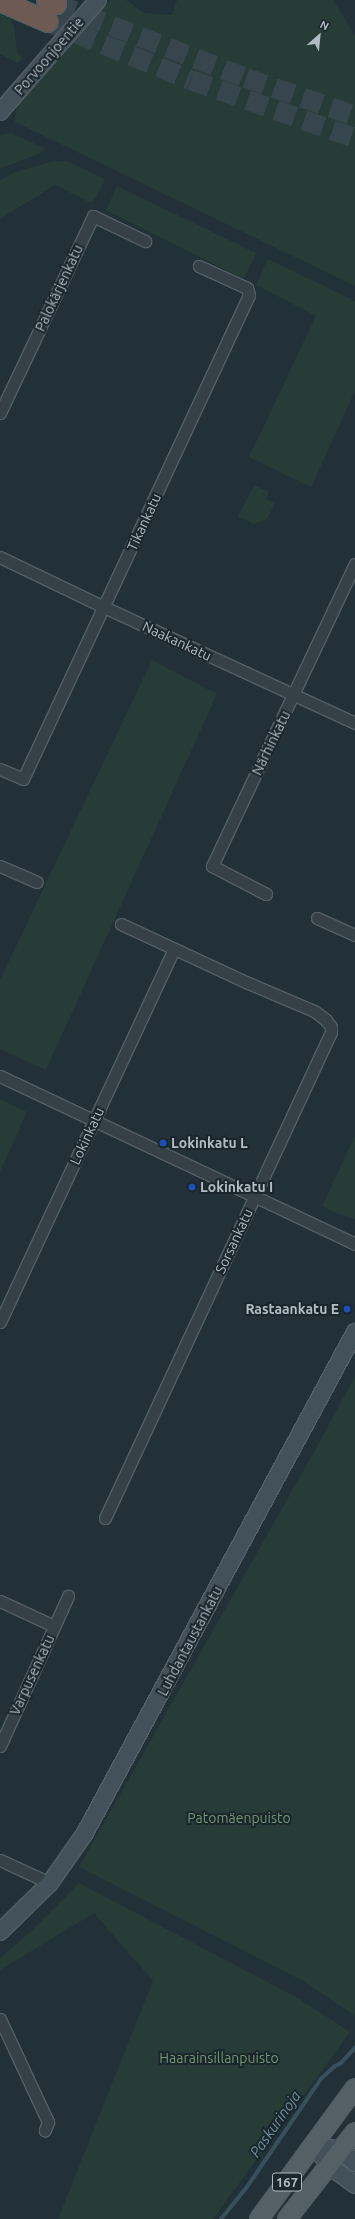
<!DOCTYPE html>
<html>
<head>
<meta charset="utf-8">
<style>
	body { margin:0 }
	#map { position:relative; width:355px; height:2219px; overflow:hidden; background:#223037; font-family:Ubuntu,sans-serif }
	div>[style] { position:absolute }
	.green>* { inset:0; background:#273c37 }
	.stream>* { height:3.5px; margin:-1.75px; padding:0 1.75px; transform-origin:1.75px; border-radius:1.75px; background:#36515d }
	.highway-tunnel>* { height:20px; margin-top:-10px; transform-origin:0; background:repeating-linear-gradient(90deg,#37454c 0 20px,transparent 0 30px) }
	.roads { filter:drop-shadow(1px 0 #535f65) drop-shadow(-1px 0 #535f65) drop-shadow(0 1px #535f65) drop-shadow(0 -1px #535f65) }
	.street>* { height:11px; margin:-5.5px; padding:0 5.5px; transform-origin:5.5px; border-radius:5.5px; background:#354147 }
	.secondary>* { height:16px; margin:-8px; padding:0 8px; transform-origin:8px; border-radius:8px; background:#43525a }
	.primary>* { height:18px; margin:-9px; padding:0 9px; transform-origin:9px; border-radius:9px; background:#536167 }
	.highway>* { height:20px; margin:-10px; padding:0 10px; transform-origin:10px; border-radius:10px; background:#6d5b53 }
	.dots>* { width:11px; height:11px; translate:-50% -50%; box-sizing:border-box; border:2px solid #1b262c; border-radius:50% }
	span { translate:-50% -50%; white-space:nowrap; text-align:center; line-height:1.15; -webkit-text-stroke:4px #1b262c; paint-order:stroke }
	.shield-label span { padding:1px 3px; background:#1b262c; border:1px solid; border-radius:3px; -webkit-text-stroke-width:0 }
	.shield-label { font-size:13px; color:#b0bdc4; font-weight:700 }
	.street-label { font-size:14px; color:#b0bdc4 }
	.poi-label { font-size:14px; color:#b0bdc4; font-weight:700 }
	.left { translate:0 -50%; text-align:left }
	.right { translate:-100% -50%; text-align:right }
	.park-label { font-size:14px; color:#719870 }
	.water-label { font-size:15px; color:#6b90a1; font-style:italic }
	.north { position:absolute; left:299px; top:16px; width:40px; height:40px; -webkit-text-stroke:3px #1b262c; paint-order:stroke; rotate:27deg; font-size:11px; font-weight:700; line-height:16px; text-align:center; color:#b0bdc4 }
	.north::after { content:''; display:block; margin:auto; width:14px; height:18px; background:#b0bdc4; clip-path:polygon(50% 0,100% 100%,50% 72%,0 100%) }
</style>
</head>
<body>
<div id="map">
	<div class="green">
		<i style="clip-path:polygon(110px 0,126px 0,144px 13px,172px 15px,177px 0,333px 0,355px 35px,355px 286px,15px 122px,16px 107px)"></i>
		<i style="clip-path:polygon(0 14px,11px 19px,14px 27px,17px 53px,23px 58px,18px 63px,0 54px)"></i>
		<i style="clip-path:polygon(12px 133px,44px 148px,43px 152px,0 169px,0 135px)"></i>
		<i style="clip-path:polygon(54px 161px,69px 162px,105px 179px,96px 197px,91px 203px,55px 185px,0 219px,0 180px,16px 172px)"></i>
		<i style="clip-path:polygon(117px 186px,256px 253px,244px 279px,106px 210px)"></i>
		<i style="clip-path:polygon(268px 259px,355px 301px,355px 391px,311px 487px,249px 457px,316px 316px,256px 285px)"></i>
		<i style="clip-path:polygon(254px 485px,269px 492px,266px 499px,275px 503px,267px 519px,253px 524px,238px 516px)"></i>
		<i style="clip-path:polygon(152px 660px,217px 694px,46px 1070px,0 1049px,0 980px)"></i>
		<i style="clip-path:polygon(0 1099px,27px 1112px,0 1172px)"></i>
		<i style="clip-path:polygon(355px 1136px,355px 1219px,335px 1213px,322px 1206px)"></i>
		<i style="clip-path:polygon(355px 1376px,355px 2016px,303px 1981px,79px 1867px,314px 1452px)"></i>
		<i style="clip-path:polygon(79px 1883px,298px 1998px,350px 2032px,213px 2219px,58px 2219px,153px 1981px,94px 1913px,0 1970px,0 1958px,37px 1926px)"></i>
	</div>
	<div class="stream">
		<i style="left:221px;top:2219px;width:41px;rotate:-50.9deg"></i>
		<i style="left:247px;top:2187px;width:131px;rotate:-55.6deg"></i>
		<i style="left:321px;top:2079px;width:18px;rotate:-43deg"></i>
		<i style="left:334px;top:2067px;width:8px;rotate:-30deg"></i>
		<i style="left:341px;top:2063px;width:21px;rotate:-47deg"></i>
	</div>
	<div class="highway-tunnel">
		<i style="left:56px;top:4px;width:204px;rotate:21.3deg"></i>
		<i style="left:246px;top:78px;width:115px;rotate:19.2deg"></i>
		<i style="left:48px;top:22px;width:154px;rotate:22.1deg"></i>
		<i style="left:191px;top:80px;width:174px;rotate:19.5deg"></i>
	</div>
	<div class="roads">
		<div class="street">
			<i style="left:0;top:413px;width:218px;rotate:-64.7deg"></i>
			<i style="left:93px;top:216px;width:58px;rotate:25.7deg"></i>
			<i style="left:0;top:557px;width:115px;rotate:25.7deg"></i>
			<i style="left:104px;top:607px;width:277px;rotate:24.8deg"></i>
			<i style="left:0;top:769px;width:25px;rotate:23deg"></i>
			<i style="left:23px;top:779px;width:534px;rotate:-64.97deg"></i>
			<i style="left:249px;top:295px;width:7px;rotate:-106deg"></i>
			<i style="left:247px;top:288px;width:53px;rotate:-155.4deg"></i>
			<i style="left:0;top:866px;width:40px;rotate:23.4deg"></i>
			<i style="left:266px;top:894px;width:61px;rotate:-152.6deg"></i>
			<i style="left:212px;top:866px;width:334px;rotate:-64.7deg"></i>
			<i style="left:317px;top:918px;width:42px;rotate:24.1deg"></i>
			<i style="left:0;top:1076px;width:393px;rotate:25.3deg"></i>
			<i style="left:0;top:1322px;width:412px;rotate:-65deg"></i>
			<i style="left:105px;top:1518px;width:536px;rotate:-65.06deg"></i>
			<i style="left:331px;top:1032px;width:5px;rotate:-90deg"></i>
			<i style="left:331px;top:1027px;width:9px;rotate:-126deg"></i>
			<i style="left:326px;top:1020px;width:15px;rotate:-143deg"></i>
			<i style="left:314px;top:1011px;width:72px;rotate:-157deg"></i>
			<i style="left:248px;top:983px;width:140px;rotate:-155.1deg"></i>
			<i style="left:0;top:1601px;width:60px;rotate:24.8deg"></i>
			<i style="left:0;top:1746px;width:165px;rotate:-65.6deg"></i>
			<i style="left:0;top:1860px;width:55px;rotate:24.7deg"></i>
			<i style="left:0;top:2019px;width:114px;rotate:65deg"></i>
			<i style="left:48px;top:2122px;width:9px;rotate:111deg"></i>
		</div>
		<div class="secondary">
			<i style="left:0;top:112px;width:149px;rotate:-48.8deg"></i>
			<i style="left:0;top:1932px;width:70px;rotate:-44.4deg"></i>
			<i style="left:50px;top:1883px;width:61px;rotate:-55deg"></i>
			<i style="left:85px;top:1833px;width:569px;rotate:-61.68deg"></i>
			<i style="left:314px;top:2145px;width:26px;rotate:54deg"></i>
			<i style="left:329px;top:2166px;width:32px;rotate:36deg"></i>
			<i style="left:329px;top:2148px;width:12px;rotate:9deg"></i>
			<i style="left:341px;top:2150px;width:19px;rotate:43deg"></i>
		</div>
		<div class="primary">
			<i style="left:259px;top:2219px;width:162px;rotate:-53.8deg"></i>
			<i style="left:287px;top:2219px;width:110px;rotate:-52deg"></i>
		</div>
		<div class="highway">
			<i style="left:47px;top:0;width:10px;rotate:24deg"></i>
			<i style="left:0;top:1px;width:52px;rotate:23.6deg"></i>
		</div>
	</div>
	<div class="dots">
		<i style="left:163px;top:1143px;background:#1a4fb4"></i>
		<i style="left:192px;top:1187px;background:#1a4fb4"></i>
		<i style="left:347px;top:1309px;background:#1a4fb4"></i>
	</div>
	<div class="shield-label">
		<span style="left:287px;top:2182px">167</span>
	</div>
	<div class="street-label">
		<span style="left:49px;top:56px;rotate:-49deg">Porvoonjoentie</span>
		<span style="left:59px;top:288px;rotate:-65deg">Palokärjenkatu</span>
		<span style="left:144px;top:522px;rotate:-65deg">Tikankatu</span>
		<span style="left:177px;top:641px;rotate:25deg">Naakankatu</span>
		<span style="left:271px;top:743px;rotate:-64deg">Närhinkatu</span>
		<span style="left:87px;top:1136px;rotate:-65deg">Lokinkatu</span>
		<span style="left:234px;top:1241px;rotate:-65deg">Sorsankatu</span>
		<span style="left:190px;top:1641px;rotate:-62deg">Luhdantaustankatu</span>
		<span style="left:32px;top:1675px;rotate:-65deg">Varpusenkatu</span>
	</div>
	<div class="poi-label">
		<span class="left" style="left:171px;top:1143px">Lokinkatu L</span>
		<span class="left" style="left:200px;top:1187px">Lokinkatu I</span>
		<span class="right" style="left:339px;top:1309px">Rastaankatu E</span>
	</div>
	<div class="park-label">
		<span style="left:239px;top:1818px">Patomäenpuisto</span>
		<span style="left:219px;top:2058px">Haarainsillanpuisto</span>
	</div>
	<div class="water-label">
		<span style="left:275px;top:2124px;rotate:-55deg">Paskurinoja</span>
	</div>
	<div class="north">N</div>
</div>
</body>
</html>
